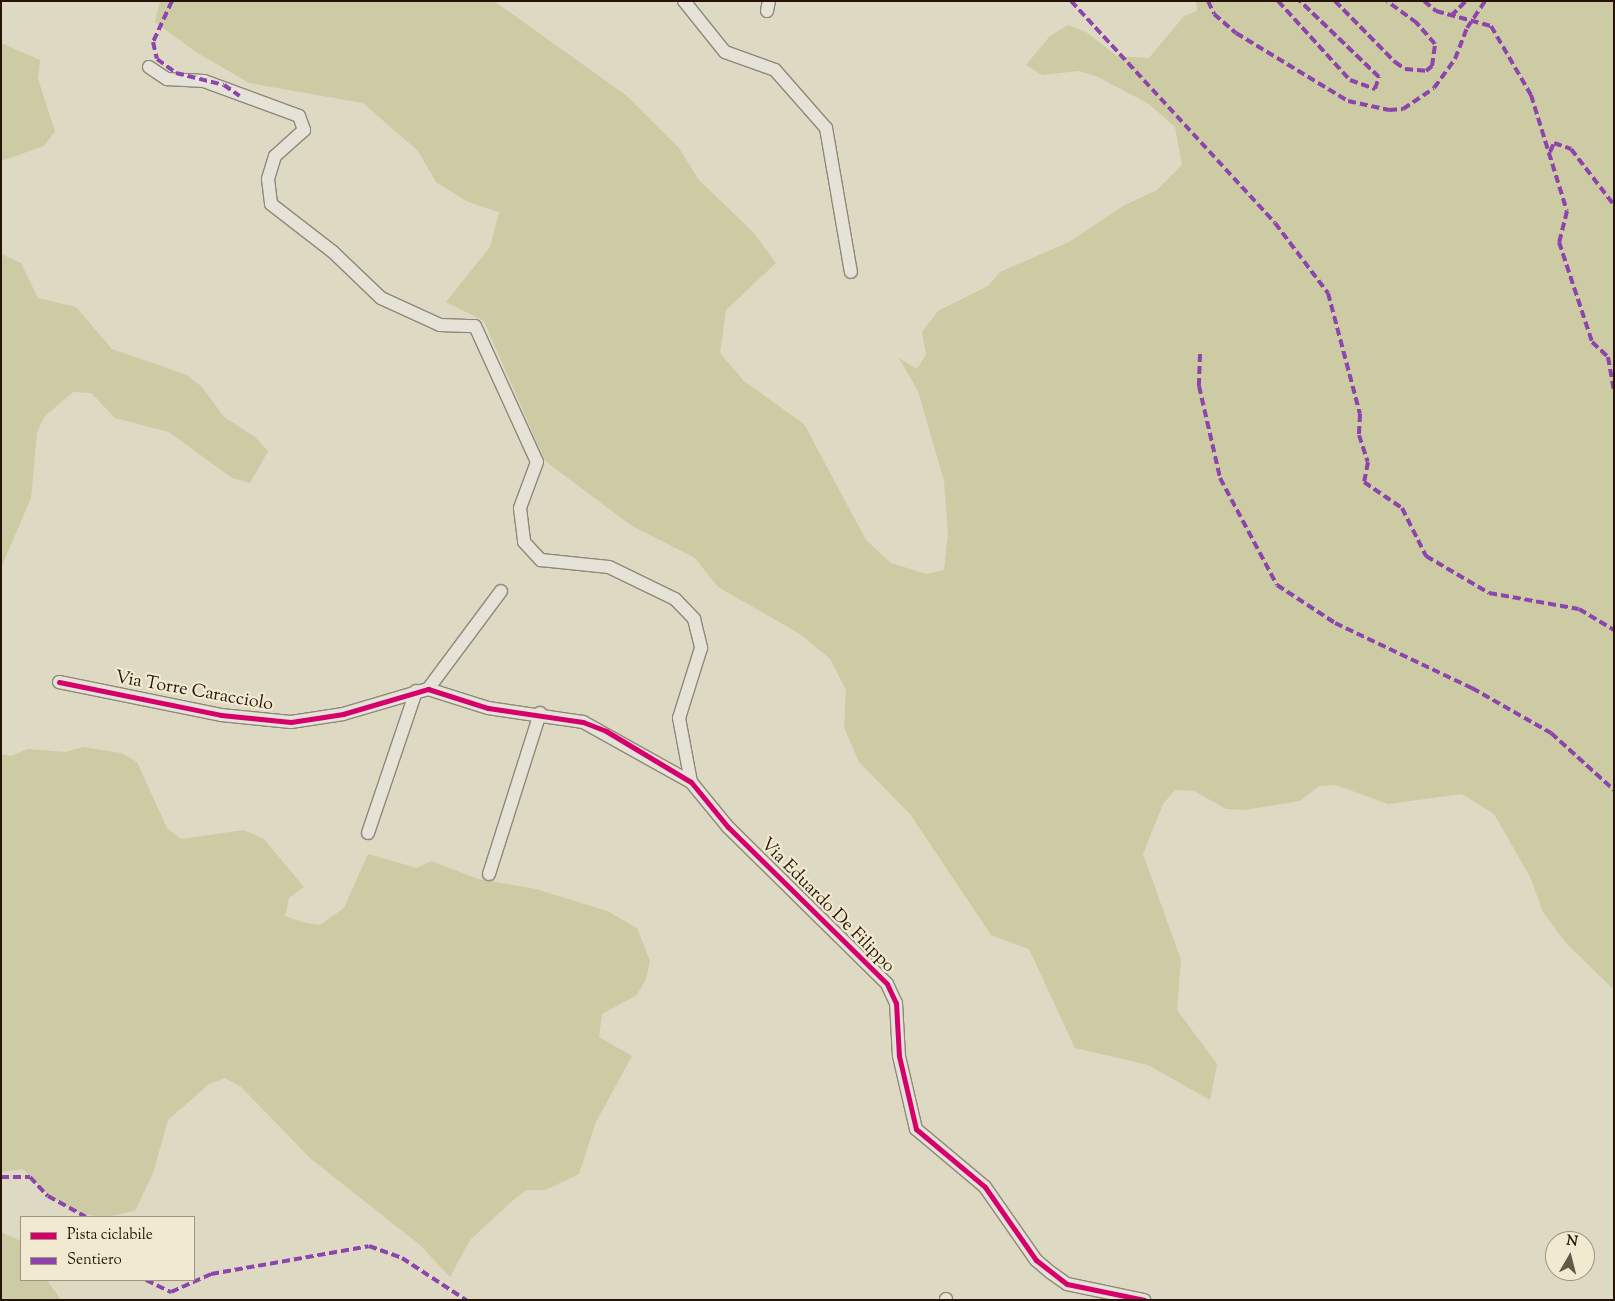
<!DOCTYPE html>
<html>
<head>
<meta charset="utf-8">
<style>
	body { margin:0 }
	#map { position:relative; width:1615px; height:1301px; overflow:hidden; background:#ded9c3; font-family:"Sorts Mill Goudy",serif }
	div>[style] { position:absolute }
	.green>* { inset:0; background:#cccba3 }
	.roads { filter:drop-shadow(1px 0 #8e887a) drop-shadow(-1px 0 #8e887a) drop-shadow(0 1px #8e887a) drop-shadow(0 -1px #8e887a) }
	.minor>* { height:12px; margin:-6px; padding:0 6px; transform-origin:6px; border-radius:6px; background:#e5e2d7 }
	.quiet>* { height:4px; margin-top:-2px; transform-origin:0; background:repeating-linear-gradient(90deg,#8e44ad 0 8px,transparent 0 12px) }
	.cycleway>* { height:5px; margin:-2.5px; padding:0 2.5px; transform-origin:2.5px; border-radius:2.5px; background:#d6006c }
	span { translate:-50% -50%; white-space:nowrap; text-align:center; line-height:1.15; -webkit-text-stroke:4.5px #f1ead0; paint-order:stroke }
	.street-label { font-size:18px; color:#261308 }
	.frame { position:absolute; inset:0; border:2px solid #261308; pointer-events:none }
	.legend { position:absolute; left:20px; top:1216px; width:175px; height:65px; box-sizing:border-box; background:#f1ead0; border:1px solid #a09480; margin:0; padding:6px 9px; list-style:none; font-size:15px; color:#261308 }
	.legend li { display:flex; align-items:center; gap:10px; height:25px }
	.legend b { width:25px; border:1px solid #a09480 }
	.north { position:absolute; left:1545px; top:1231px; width:50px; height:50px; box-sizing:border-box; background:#f1ead0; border:1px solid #a09480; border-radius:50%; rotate:8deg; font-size:14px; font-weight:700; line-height:20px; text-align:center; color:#261308 }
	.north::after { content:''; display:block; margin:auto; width:18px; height:22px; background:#665849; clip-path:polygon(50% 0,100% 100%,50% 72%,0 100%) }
</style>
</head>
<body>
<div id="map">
	<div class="green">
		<i style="clip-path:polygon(160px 1px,494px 1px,627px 96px,679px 148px,699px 180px,754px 233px,776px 263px,726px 310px,720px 353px,744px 381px,804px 424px,866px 540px,891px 563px,926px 574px,944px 570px,948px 534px,944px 481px,918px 391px,899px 358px,917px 369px,926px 354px,922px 332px,938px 311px,988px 286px,1000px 272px,1069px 242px,1123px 206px,1157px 190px,1182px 165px,1175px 127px,1149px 104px,1098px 77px,1079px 71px,1042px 75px,1026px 65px,1050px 36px,1068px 25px,1086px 32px,1117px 56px,1149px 58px,1184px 16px,1197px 11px,1196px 1px,1614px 1px,1614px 990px,1566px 943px,1543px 912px,1530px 877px,1494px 814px,1462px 794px,1388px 804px,1336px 785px,1319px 786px,1300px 801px,1245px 810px,1226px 809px,1194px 791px,1175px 790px,1163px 804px,1143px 854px,1181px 960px,1177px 1010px,1217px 1064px,1210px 1100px,1148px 1065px,1075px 1048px,1029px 949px,991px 935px,910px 814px,859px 762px,844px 727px,846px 690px,830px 659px,800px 634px,718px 587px,695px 558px,632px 526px,545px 461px,484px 321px,446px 302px,490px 247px,499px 212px,468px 202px,436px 182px,418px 151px,363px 103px,249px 83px,196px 52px,155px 22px)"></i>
		<i style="clip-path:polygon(1px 43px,40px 60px,38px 79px,55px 131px,44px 146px,1px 161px)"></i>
		<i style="clip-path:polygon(1px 254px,21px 263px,38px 298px,76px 307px,112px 349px,187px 375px,202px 387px,224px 417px,255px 437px,268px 451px,250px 483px,232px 478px,169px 432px,115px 418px,91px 393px,73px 392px,45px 416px,37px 432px,31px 498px,1px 568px)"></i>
		<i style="clip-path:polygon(83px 747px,121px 753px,137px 762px,167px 828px,181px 839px,244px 830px,264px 839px,304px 887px,289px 898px,285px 916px,302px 922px,320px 925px,344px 908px,368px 854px,417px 868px,431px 861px,478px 879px,536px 889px,607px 911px,637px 928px,650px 961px,646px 979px,637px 995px,602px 1014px,599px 1037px,632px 1056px,596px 1122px,579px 1174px,545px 1190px,526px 1190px,511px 1202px,470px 1240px,450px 1277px,420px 1245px,311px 1159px,241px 1087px,225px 1078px,209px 1084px,168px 1120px,153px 1173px,135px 1211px,106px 1217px,81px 1214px,49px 1196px,23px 1169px,1px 1172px,1px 754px,11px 756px,28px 749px,65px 752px)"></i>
		<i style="clip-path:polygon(1px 1232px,21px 1241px,21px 1280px,47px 1280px,61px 1300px,1px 1300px)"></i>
	</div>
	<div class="roads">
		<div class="minor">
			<i style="left:684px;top:1px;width:65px;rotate:51.2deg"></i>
			<i style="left:725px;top:52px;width:53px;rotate:19.8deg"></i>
			<i style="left:775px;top:70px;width:77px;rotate:48.7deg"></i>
			<i style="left:826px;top:128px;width:146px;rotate:80.2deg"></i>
			<i style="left:767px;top:11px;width:10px;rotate:-79deg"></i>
			<i style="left:149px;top:67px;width:22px;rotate:34deg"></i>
			<i style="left:167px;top:79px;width:37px;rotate:3deg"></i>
			<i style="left:204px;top:81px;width:101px;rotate:20.2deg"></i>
			<i style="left:299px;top:116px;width:15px;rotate:70deg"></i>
			<i style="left:304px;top:130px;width:39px;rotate:138deg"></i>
			<i style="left:275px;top:156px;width:24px;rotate:107deg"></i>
			<i style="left:268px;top:179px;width:25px;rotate:83deg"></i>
			<i style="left:271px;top:204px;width:78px;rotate:37.7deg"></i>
			<i style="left:333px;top:252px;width:66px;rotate:43.8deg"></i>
			<i style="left:381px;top:298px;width:65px;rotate:24.6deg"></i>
			<i style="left:440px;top:325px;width:35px;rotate:2deg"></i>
			<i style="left:475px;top:326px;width:149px;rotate:65.5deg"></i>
			<i style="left:537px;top:462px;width:49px;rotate:110.3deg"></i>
			<i style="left:520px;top:508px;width:34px;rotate:83deg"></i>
			<i style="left:524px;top:542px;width:25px;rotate:47deg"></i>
			<i style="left:541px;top:560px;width:68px;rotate:5.9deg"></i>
			<i style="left:609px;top:567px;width:73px;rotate:25.9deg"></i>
			<i style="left:675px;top:599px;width:28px;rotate:46deg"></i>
			<i style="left:694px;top:619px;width:30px;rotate:76deg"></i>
			<i style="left:701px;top:648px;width:73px;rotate:107.4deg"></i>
			<i style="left:679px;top:718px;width:65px;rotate:79.4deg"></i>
			<i style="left:691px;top:782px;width:58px;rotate:50.6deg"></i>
			<i style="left:728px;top:827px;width:223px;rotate:44.6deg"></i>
			<i style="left:887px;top:984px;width:21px;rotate:65deg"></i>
			<i style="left:896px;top:1003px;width:53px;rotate:86.8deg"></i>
			<i style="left:899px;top:1056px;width:75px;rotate:76.9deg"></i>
			<i style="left:916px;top:1129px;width:90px;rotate:40deg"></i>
			<i style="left:985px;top:1187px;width:89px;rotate:55.1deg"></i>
			<i style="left:1036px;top:1260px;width:18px;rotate:41deg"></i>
			<i style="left:1050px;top:1272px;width:21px;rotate:35deg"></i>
			<i style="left:1067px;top:1284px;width:79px;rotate:11.7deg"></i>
			<i style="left:59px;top:682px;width:165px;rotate:11.5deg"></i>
			<i style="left:221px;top:715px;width:70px;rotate:5.7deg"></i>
			<i style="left:291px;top:722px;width:53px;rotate:-8.7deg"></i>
			<i style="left:343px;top:714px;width:89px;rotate:-16.4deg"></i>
			<i style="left:428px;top:689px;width:63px;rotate:17.6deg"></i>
			<i style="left:488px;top:708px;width:96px;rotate:8.4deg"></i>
			<i style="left:583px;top:722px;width:124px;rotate:29.1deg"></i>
			<i style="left:428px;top:689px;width:122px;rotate:-53.3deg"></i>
			<i style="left:368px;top:833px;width:150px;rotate:-71.3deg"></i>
			<i style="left:489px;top:874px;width:169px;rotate:-72.4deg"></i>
			<i style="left:946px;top:1300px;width:1px;rotate:-90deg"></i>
		</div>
	</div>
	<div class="quiet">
		<i style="left:172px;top:1px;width:45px;rotate:114.9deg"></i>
		<i style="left:153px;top:42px;width:17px;rotate:77deg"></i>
		<i style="left:157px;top:59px;width:24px;rotate:36deg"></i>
		<i style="left:176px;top:73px;width:49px;rotate:14deg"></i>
		<i style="left:224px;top:85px;width:19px;rotate:35deg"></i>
		<i style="left:1071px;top:1px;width:301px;rotate:47.4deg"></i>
		<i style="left:1275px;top:223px;width:88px;rotate:52.9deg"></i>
		<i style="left:1328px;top:293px;width:125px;rotate:75.2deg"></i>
		<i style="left:1360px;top:414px;width:21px;rotate:93deg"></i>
		<i style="left:1359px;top:435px;width:28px;rotate:72deg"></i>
		<i style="left:1368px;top:462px;width:20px;rotate:101deg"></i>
		<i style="left:1364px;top:482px;width:46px;rotate:34.4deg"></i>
		<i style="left:1402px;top:508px;width:54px;rotate:63.4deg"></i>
		<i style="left:1426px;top:556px;width:73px;rotate:30.4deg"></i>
		<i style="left:1489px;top:593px;width:91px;rotate:10.1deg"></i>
		<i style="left:1579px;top:609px;width:41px;rotate:31deg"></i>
		<i style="left:1208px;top:1px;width:14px;rotate:65deg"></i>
		<i style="left:1214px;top:14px;width:29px;rotate:41deg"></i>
		<i style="left:1236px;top:33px;width:131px;rotate:31.3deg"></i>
		<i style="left:1348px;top:101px;width:42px;rotate:12.4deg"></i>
		<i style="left:1389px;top:110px;width:14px;rotate:-4deg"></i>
		<i style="left:1403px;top:109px;width:37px;rotate:-34deg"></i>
		<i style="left:1434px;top:88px;width:36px;rotate:-54deg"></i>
		<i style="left:1455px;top:59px;width:33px;rotate:-69deg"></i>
		<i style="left:1467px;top:28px;width:32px;rotate:-56deg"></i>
		<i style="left:1278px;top:1px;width:107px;rotate:47.7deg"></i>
		<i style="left:1350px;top:80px;width:27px;rotate:20deg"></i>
		<i style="left:1375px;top:89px;width:13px;rotate:-72deg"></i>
		<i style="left:1379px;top:77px;width:110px;rotate:-136.1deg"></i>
		<i style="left:1335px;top:1px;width:86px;rotate:45.5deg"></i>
		<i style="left:1395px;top:62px;width:12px;rotate:35deg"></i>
		<i style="left:1405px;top:69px;width:21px;rotate:5deg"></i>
		<i style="left:1426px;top:71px;width:8px;rotate:-40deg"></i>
		<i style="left:1432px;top:66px;width:22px;rotate:-82deg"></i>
		<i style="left:1435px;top:44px;width:28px;rotate:-131deg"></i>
		<i style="left:1417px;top:23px;width:37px;rotate:-144deg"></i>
		<i style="left:1424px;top:1px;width:16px;rotate:40deg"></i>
		<i style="left:1436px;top:11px;width:57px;rotate:15.3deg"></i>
		<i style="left:1491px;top:26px;width:80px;rotate:59.9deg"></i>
		<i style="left:1531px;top:95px;width:121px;rotate:72.8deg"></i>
		<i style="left:1567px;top:211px;width:32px;rotate:104deg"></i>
		<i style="left:1559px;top:242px;width:105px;rotate:71.7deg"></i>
		<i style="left:1592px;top:342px;width:22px;rotate:43deg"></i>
		<i style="left:1608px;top:357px;width:35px;rotate:80deg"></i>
		<i style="left:1451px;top:16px;width:21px;rotate:-45deg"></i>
		<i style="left:1550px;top:152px;width:10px;rotate:-66deg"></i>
		<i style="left:1554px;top:143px;width:18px;rotate:19deg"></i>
		<i style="left:1571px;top:149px;width:71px;rotate:52.5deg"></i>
		<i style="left:1200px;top:354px;width:32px;rotate:92deg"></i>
		<i style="left:1199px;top:386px;width:94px;rotate:77.1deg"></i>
		<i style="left:1220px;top:478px;width:121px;rotate:62deg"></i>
		<i style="left:1277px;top:585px;width:69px;rotate:33.2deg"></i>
		<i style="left:1335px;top:623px;width:152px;rotate:25.4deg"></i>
		<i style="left:1472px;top:688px;width:91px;rotate:29.7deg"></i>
		<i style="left:1551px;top:733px;width:85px;rotate:42.1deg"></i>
		<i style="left:1px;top:1177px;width:29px"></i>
		<i style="left:30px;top:1177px;width:26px;rotate:47deg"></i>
		<i style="left:48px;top:1196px;width:43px;rotate:28.9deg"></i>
		<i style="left:146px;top:1280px;width:28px;rotate:26deg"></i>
		<i style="left:171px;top:1292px;width:44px;rotate:-24.2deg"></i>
		<i style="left:211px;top:1274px;width:160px;rotate:-10deg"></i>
		<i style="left:369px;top:1246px;width:35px;rotate:20deg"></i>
		<i style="left:402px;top:1258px;width:77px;rotate:33.3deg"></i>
	</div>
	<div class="cycleway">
		<i style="left:59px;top:682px;width:165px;rotate:11.5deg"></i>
		<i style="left:221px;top:715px;width:70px;rotate:5.7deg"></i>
		<i style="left:291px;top:722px;width:53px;rotate:-8.7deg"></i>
		<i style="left:343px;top:714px;width:89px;rotate:-16.4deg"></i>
		<i style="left:428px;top:689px;width:63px;rotate:17.6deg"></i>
		<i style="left:488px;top:708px;width:96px;rotate:8.4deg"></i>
		<i style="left:583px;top:722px;width:25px;rotate:21deg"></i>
		<i style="left:606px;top:731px;width:99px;rotate:31deg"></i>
		<i style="left:691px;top:782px;width:58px;rotate:50.6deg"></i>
		<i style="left:728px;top:827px;width:223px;rotate:44.6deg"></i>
		<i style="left:887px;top:984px;width:21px;rotate:65deg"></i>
		<i style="left:896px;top:1003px;width:53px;rotate:86.8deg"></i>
		<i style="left:899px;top:1056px;width:75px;rotate:76.9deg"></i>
		<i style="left:916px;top:1129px;width:90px;rotate:40deg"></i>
		<i style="left:985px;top:1187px;width:89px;rotate:55.1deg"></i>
		<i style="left:1036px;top:1260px;width:39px;rotate:38deg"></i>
		<i style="left:1067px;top:1284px;width:79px;rotate:11.7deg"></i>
	</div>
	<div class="street-label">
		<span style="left:194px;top:692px;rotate:10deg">Via Torre Caracciolo</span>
		<span style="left:827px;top:906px;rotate:45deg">Via Eduardo De Filippo</span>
	</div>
	<div class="frame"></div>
	<ul class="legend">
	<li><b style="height:6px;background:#d6006c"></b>Pista ciclabile</li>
	<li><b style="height:6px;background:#8e44ad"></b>Sentiero</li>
	</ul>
	<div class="north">N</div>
</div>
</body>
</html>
